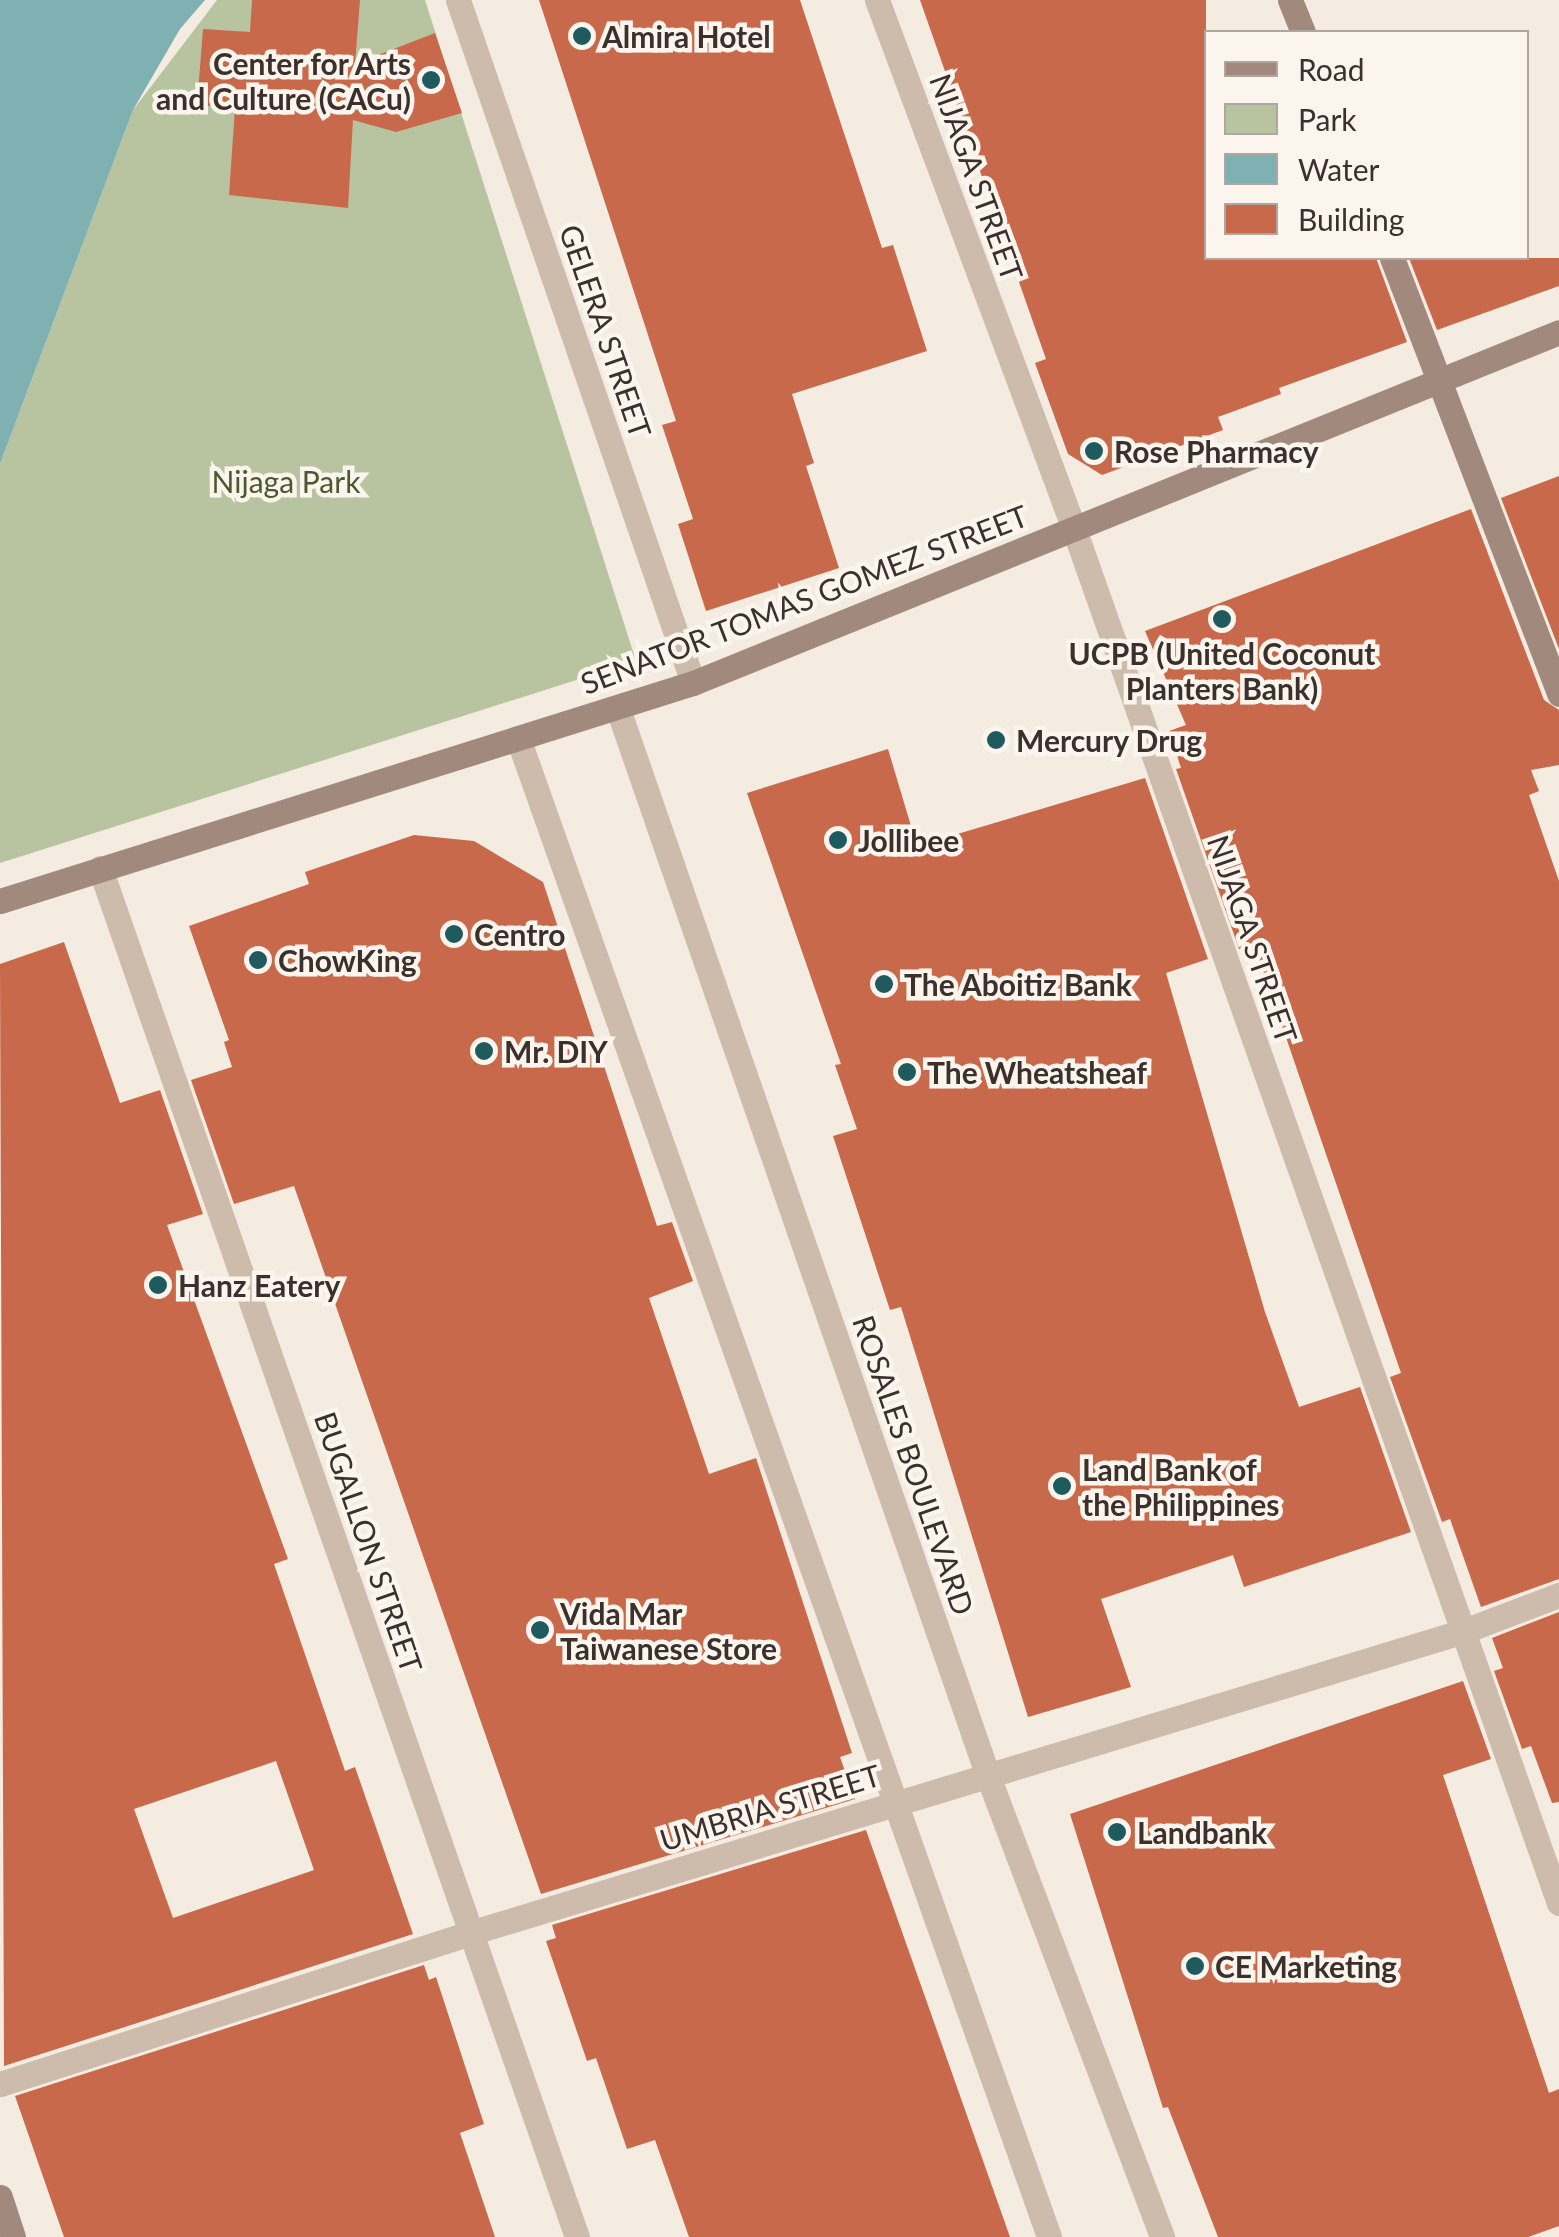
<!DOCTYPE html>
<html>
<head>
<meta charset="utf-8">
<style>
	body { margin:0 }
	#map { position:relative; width:1559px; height:2237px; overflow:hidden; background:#f4ebe1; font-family:Lato,sans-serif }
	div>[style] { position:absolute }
	.green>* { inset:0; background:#b8c4a0 }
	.water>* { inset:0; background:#7fb0b2 }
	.building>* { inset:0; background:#c8694b }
	.street>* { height:25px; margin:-12.5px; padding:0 12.5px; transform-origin:12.5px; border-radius:12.5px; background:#cdbbac }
	.secondary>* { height:25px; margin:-12.5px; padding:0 12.5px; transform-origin:12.5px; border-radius:12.5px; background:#a18a7d }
	.dots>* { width:28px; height:28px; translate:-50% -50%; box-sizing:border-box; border:5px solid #fbf5ee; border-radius:50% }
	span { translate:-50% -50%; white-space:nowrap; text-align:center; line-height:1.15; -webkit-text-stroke:9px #fbf5ee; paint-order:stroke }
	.poi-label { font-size:30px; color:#3b302b; font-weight:700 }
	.left { translate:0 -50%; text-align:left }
	.right { translate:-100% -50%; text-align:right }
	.street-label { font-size:30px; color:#3b302b }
	.park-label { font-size:30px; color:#4a5a2e }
	.legend { position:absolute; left:1204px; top:30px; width:325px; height:230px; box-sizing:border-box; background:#fbf5ee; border:2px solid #aea6a0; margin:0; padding:12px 18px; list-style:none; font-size:30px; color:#3b302b }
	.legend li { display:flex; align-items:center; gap:20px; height:50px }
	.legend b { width:50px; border:2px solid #aea6a0 }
</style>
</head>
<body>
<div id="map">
	<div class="green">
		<i style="clip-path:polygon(217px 0,425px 0,636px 661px,0 863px,0 464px,133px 110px)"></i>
	</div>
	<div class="water">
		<i style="clip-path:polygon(0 0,205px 0,180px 29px,133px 110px,0 464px)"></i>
	</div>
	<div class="building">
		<i style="clip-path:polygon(252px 0,360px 0,355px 64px,435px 33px,462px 113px,396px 132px,353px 120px,348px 208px,229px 195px,235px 108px,197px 105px,203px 29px,250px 32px)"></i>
		<i style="clip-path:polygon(539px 0,800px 0,882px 248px,893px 245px,927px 351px,792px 394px,814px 463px,806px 466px,839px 568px,706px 611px,678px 524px,693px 519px,662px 425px,676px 421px)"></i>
		<i style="clip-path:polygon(920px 0,1206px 0,1206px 258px,1376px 258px,1407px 342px,1279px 388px,1281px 394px,1218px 417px,1223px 430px,1102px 475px,1068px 454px,1035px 363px,1046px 359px)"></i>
		<i style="clip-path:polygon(1409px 258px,1559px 258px,1559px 286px,1437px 330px)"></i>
		<i style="clip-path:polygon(1559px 476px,1559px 649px,1501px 498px)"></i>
		<i style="clip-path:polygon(1471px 509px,1544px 700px,1559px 710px,1559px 765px,1531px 770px,1539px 791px,1529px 795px,1559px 881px,1559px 1579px,1481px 1607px,1450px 1519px,1442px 1522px,1390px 1377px,1401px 1373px,1254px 944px,1239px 949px,1176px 769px,1181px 768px,1169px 731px,1186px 725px,1145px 631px)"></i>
		<i style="clip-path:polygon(888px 749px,917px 846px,1145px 778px,1208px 959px,1166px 973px,1265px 1312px,1299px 1407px,1360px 1387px,1411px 1532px,1244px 1587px,1233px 1555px,1101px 1599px,1131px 1687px,1028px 1717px,901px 1307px,890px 1310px,833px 1136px,857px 1129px,835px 1065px,841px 1064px,747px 793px)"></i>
		<i style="clip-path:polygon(414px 835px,474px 841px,543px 882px,657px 1226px,672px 1222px,693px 1281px,649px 1298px,709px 1474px,756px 1458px,852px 1753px,840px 1757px,855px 1799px,541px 1894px,294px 1186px,234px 1204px,191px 1080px,232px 1067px,224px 1042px,229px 1040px,189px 926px,309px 884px,305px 872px)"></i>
		<i style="clip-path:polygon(evenodd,64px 942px,120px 1103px,160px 1090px,203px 1214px,167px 1225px,288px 1559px,274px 1564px,345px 1771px,355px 1767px,413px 1934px,4px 2066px,0 964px,64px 942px,276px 1761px,314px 1870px,173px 1918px,134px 1809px,276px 1761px)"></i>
		<i style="clip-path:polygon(1559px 1612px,1559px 1802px,1552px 1803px,1531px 1746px,1522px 1749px,1494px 1671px,1503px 1668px,1492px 1638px)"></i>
		<i style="clip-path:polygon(1463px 1681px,1491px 1759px,1443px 1775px,1549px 2093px,1559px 2089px,1559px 2226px,1528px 2237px,1218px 2237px,1168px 2107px,1163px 2108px,1070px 1814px)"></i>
		<i style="clip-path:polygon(866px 1830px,1010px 2237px,689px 2237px,655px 2140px,627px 2149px,596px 2058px,587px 2061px,546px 1941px,556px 1938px,552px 1925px)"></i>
		<i style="clip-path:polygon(424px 1965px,429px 1980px,436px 1977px,484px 2124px,460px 2133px,495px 2237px,64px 2237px,15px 2096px)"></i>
	</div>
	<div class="street">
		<i style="left:458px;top:0;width:722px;rotate:71.01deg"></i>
		<i style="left:877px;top:0;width:564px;rotate:69.57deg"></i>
		<i style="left:1074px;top:529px;width:1457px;rotate:70.56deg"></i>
		<i style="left:618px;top:709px;width:1129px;rotate:70.88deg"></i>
		<i style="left:988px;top:1776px;width:493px;rotate:69.3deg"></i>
		<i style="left:518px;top:738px;width:1590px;rotate:70.49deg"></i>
		<i style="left:100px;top:868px;width:1450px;rotate:70.79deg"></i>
		<i style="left:0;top:2084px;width:494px;rotate:-17.8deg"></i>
		<i style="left:470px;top:1933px;width:1039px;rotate:-16.9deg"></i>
		<i style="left:1464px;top:1631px;width:102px;rotate:-20.8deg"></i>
	</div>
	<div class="secondary">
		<i style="left:1290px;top:0;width:35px;rotate:68deg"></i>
		<i style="left:1392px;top:258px;width:467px;rotate:69deg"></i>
		<i style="left:0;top:901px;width:726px;rotate:-17.46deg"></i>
		<i style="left:693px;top:683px;width:934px;rotate:-22.06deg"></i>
		<i style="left:0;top:2197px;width:42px;rotate:72deg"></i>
	</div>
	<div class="dots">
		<i style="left:582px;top:36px;background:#1f5a5e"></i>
		<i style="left:431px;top:80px;background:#1f5a5e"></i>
		<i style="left:1094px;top:451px;background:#1f5a5e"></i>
		<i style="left:1222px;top:619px;background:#1f5a5e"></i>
		<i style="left:996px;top:740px;background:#1f5a5e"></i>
		<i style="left:838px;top:840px;background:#1f5a5e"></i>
		<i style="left:454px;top:934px;background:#1f5a5e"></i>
		<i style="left:258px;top:960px;background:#1f5a5e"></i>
		<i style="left:884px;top:984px;background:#1f5a5e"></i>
		<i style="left:484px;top:1051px;background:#1f5a5e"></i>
		<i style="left:907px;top:1072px;background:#1f5a5e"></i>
		<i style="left:158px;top:1285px;background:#1f5a5e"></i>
		<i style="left:1062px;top:1486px;background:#1f5a5e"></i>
		<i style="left:540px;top:1630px;background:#1f5a5e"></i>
		<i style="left:1117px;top:1832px;background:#1f5a5e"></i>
		<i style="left:1195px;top:1966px;background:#1f5a5e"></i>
	</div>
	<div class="poi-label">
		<span class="left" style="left:602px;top:36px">Almira Hotel</span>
		<span class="right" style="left:411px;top:80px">Center for Arts<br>and Culture (CACu)</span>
		<span class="left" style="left:1114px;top:451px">Rose Pharmacy</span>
		<span style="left:1222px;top:670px">UCPB (United Coconut<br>Planters Bank)</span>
		<span class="left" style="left:1016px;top:740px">Mercury Drug</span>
		<span class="left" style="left:858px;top:840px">Jollibee</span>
		<span class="left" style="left:474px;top:934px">Centro</span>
		<span class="left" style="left:278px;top:960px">ChowKing</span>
		<span class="left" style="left:904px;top:984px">The Aboitiz Bank</span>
		<span class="left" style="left:504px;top:1051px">Mr. DIY</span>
		<span class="left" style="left:927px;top:1072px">The Wheatsheaf</span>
		<span class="left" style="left:178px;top:1285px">Hanz Eatery</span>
		<span class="left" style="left:1082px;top:1486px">Land Bank of<br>the Philippines</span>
		<span class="left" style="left:560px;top:1630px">Vida Mar<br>Taiwanese Store</span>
		<span class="left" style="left:1137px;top:1832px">Landbank</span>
		<span class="left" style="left:1215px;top:1966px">CE Marketing</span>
	</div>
	<div class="street-label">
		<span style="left:977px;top:177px;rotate:70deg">NIJAGA STREET</span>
		<span style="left:606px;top:331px;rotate:71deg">GELERA STREET</span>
		<span style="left:804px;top:599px;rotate:-21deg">SENATOR TOMAS GOMEZ STREET</span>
		<span style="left:1253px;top:939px;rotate:71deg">NIJAGA STREET</span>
		<span style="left:914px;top:1465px;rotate:71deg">ROSALES BOULEVARD</span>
		<span style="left:369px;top:1542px;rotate:71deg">BUGALLON STREET</span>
		<span style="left:770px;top:1807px;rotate:-17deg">UMBRIA STREET</span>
	</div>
	<div class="park-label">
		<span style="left:286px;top:481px">Nijaga Park</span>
	</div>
	<ul class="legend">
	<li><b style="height:12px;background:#a18a7d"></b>Road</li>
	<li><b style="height:28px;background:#b8c4a0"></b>Park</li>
	<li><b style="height:28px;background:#7fb0b2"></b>Water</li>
	<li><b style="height:28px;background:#c8694b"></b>Building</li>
	</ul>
</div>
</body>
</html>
